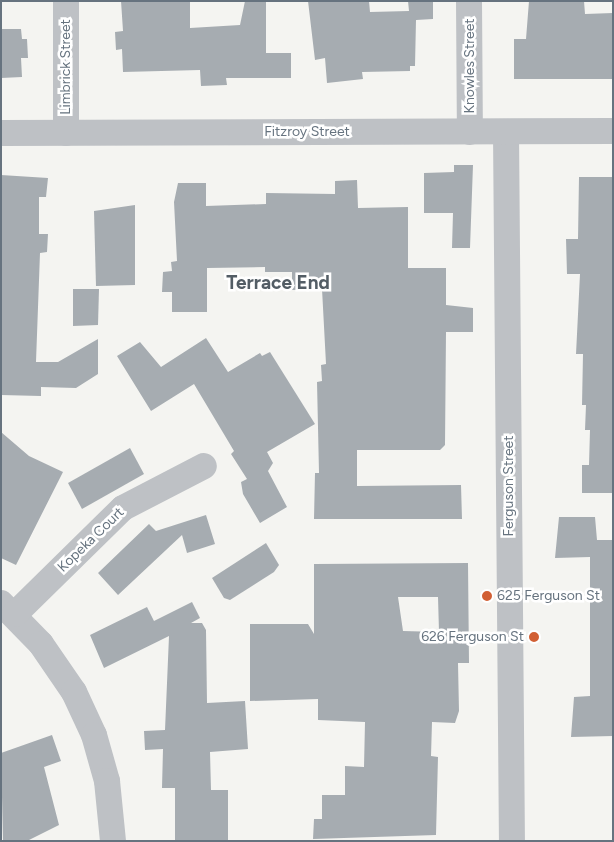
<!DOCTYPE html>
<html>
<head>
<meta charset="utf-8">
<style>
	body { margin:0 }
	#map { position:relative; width:614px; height:842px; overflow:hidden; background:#f4f4f1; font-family:Figtree,sans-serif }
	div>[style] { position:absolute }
	.building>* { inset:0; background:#a6acb1 }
	.minor>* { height:26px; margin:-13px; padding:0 13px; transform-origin:13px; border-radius:13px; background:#bec1c5 }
	.dots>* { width:14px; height:14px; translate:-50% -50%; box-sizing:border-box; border:2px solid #fff; border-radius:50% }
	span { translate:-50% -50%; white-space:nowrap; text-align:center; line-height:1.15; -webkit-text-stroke:5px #fff; paint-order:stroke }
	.street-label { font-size:14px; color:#66737f }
	.poi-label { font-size:14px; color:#66737f }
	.left { translate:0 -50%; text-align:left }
	.right { translate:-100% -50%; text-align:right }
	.district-label { font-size:19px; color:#535d65; font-weight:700 }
	.frame { position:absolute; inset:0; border:2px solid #66737f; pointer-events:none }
</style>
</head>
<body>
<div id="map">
	<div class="building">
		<i style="clip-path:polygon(121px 1px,190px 1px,190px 28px,240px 25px,245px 1px,266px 1px,266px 53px,291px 53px,291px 78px,226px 78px,227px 85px,201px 86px,200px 70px,123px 72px,122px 49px,116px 50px,115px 32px,123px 31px)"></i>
		<i style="clip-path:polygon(308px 1px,369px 1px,370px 12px,409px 11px,408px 1px,433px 1px,433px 19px,416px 20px,415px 66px,410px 66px,410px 71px,362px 72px,363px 79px,327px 83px,325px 58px,315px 60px)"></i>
		<i style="clip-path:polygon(529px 1px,584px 1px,585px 14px,613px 13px,613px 79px,514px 79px,514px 39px,526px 39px)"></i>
		<i style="clip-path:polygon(1px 29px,21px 29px,22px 39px,27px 39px,28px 58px,21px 58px,22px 77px,1px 78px)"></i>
		<i style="clip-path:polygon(454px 165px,473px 165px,470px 248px,452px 248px,453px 213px,424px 213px,424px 173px,454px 172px)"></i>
		<i style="clip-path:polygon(1px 175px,48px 178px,46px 197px,39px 197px,39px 234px,48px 234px,47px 252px,40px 253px,36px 362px,58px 362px,98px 339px,98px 374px,76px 388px,41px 387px,41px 396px,1px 395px)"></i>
		<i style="clip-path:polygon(579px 177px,613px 177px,613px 493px,582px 493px,582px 465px,589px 465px,590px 430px,585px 430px,586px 405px,582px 405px,583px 354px,576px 354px,580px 274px,567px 274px,566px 239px,578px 239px)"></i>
		<i style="clip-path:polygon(357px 180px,358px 208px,408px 207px,408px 268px,446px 268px,446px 305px,473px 308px,473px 332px,446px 332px,445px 445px,440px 450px,357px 450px,357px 486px,461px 485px,462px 519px,314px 519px,315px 473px,319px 473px,317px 382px,322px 381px,321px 365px,326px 364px,322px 289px,292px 290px,292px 272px,265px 272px,265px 267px,207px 268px,207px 312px,172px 312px,172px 292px,162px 292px,163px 272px,172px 271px,171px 262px,177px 261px,174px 202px,178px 183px,206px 183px,206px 206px,266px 204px,266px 193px,335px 194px,335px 181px)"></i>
		<i style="clip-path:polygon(135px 205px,135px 285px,96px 286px,94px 211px)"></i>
		<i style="clip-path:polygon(73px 289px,99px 289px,98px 325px,73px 326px)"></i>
		<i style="clip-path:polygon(206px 338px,228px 372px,260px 353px,262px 356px,270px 352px,315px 424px,267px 452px,273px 463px,268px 471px,287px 507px,260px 523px,243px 494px,241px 482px,247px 479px,231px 454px,234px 451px,194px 384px,151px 411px,117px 356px,140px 342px,161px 367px)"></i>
		<i style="clip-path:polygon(1px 432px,29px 456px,63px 472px,16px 565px,1px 558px)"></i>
		<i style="clip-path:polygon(130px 448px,144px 474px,82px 509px,68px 483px)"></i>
		<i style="clip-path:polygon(206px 515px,215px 544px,187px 553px,182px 535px,118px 595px,98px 573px,149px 524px,156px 531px)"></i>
		<i style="clip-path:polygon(559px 517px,595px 517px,597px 540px,613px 540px,613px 736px,571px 737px,574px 697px,590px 696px,590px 557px,555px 558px)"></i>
		<i style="clip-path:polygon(266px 543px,279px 565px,274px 572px,230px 600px,224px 598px,212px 578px)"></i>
		<i style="clip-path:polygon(evenodd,468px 563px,469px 663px,458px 663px,459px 711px,455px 723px,432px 722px,431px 756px,438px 757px,436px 835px,313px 839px,314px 819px,322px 819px,322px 795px,345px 795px,345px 766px,364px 767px,365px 722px,318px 720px,318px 699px,250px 701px,250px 624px,308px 624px,314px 634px,314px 564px,468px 563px,398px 597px,438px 597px,439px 632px,403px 631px,398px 597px)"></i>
		<i style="clip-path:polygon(192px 602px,200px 618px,191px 623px,202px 623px,206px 630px,207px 703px,245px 701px,248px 749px,210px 752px,211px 790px,228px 790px,228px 841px,175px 841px,175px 788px,162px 788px,163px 749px,145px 750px,144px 731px,165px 730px,169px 636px,104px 668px,90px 635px,147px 607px,154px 621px)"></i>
		<i style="clip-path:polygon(52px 735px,61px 761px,44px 767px,59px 825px,27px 841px,3px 841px,1px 753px)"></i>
	</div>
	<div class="minor">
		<i style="left:66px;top:1px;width:132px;rotate:90deg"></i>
		<i style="left:469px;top:1px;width:131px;rotate:89.6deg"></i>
		<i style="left:506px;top:132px;width:709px;rotate:89.52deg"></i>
		<i style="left:1px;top:133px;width:612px;rotate:-0.19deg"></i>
		<i style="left:1px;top:603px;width:57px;rotate:45.7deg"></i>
		<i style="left:41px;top:644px;width:58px;rotate:55.5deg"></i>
		<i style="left:74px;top:692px;width:47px;rotate:65.1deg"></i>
		<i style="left:94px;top:735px;width:48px;rotate:74.2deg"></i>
		<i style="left:107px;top:781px;width:60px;rotate:84.3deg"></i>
		<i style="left:15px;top:614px;width:151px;rotate:-44.5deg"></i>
		<i style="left:123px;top:508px;width:91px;rotate:-27.4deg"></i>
	</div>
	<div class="dots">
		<i style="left:487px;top:596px;background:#d15f34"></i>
		<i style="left:534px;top:637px;background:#d15f34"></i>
	</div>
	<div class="street-label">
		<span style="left:470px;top:66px;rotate:-90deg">Knowles Street</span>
		<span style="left:66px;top:67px;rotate:-90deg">Limbrick Street</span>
		<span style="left:307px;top:132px">Fitzroy Street</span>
		<span style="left:509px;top:486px;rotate:-90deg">Ferguson Street</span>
		<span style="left:91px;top:540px;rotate:-44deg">Kopeka Court</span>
	</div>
	<div class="poi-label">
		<span class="left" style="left:497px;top:596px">625 Ferguson St</span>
		<span class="right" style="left:524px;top:637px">626 Ferguson St</span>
	</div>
	<div class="district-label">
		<span style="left:278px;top:283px">Terrace End</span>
	</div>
	<div class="frame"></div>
</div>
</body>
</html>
